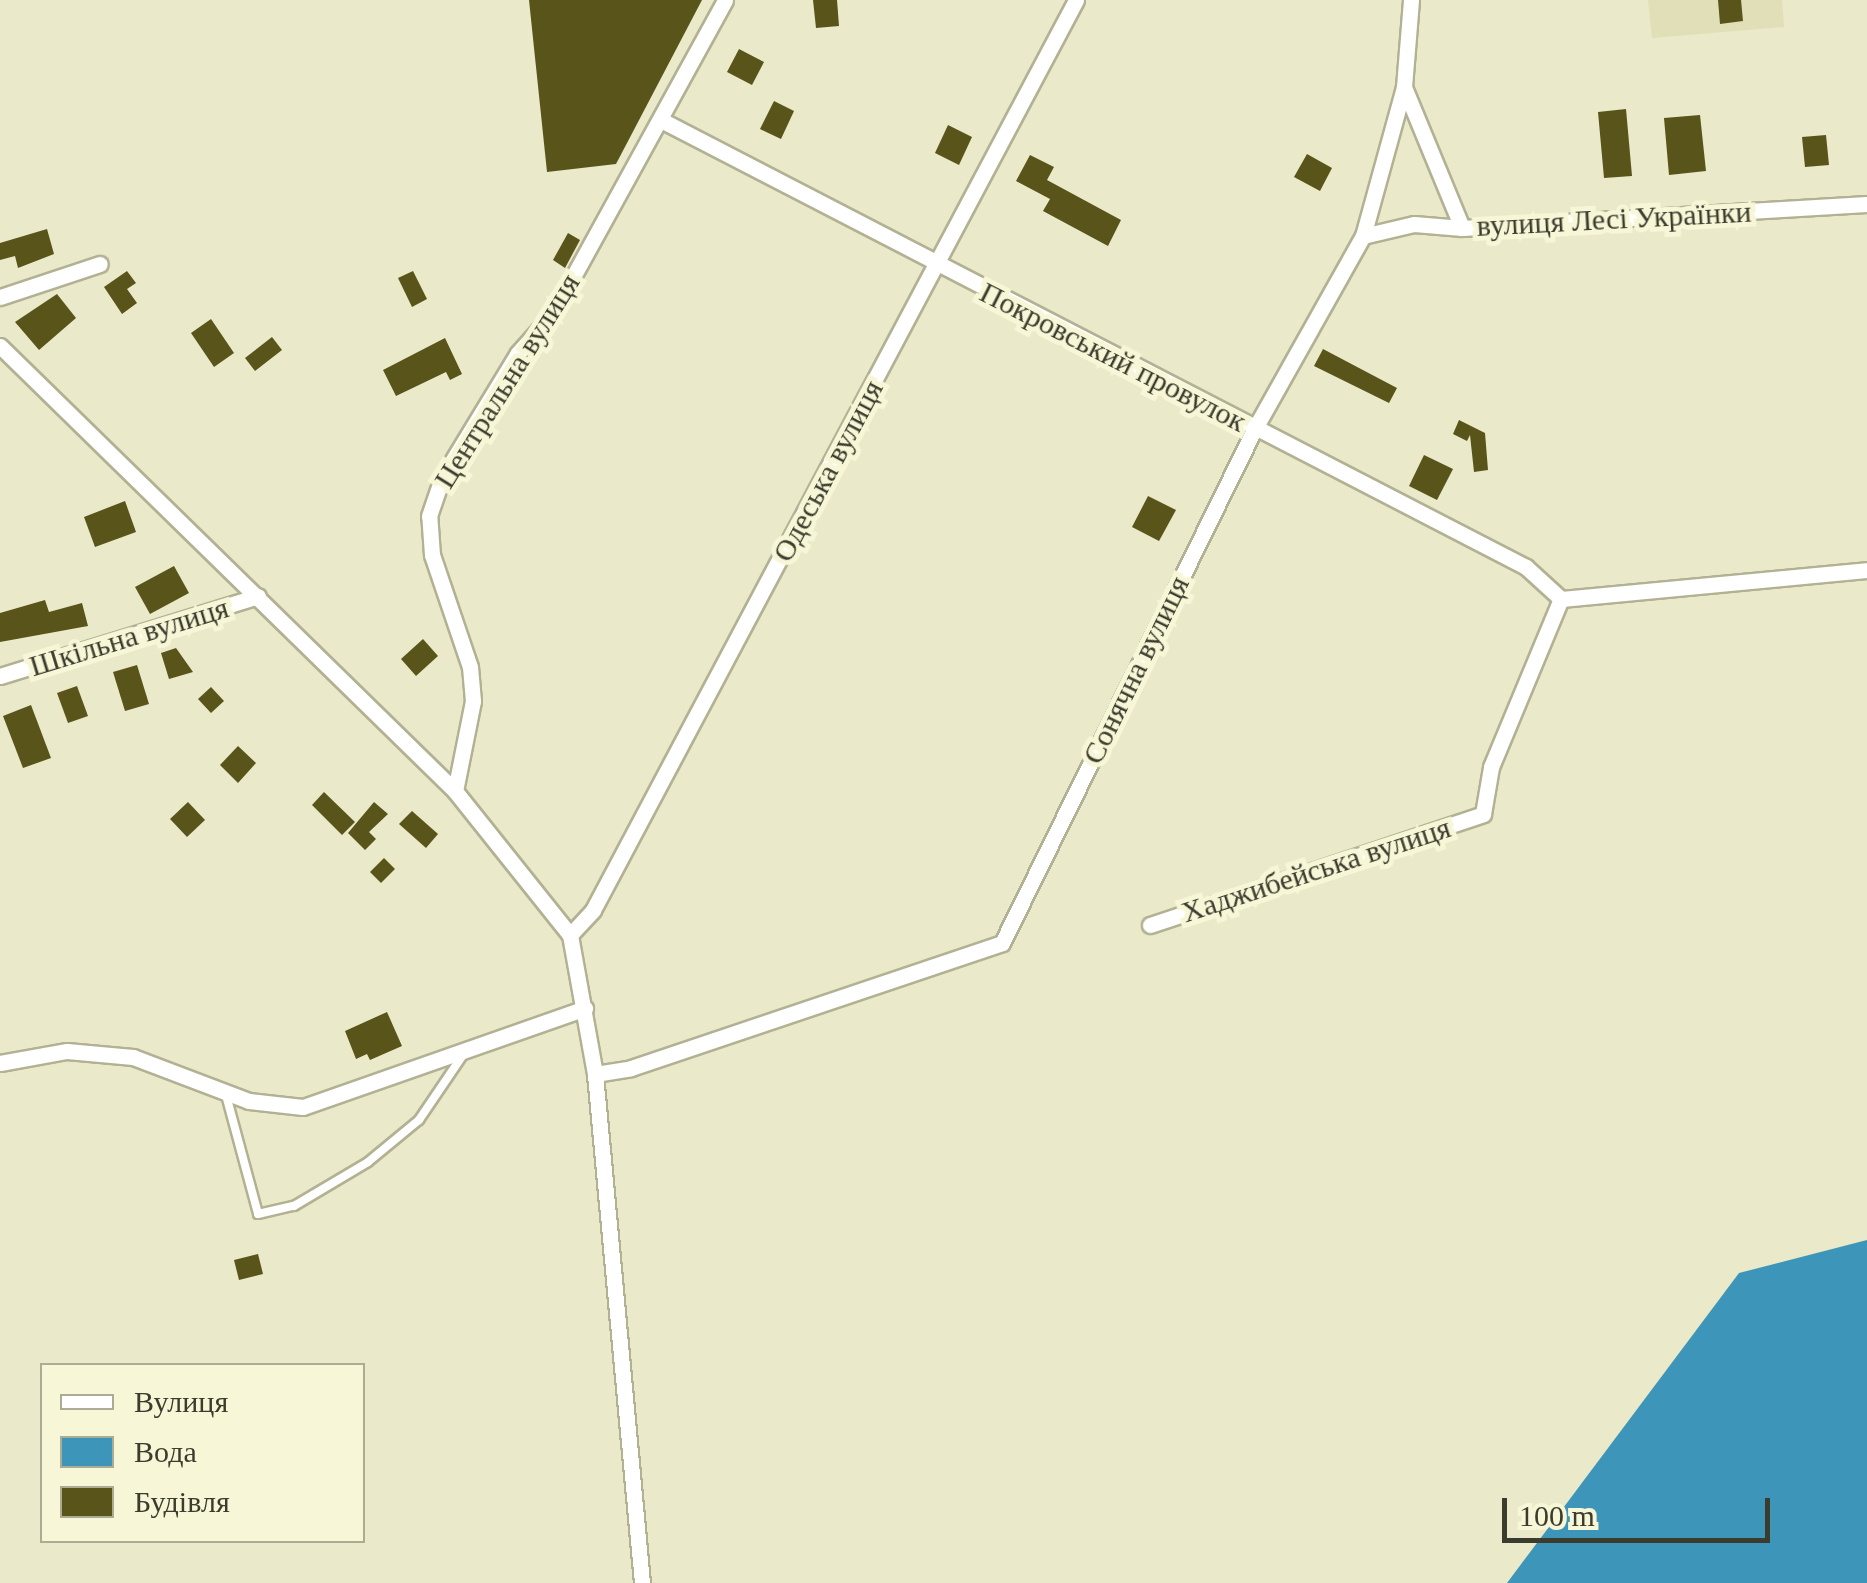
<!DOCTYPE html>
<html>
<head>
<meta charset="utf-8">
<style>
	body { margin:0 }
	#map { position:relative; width:1867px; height:1583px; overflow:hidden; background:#eae9ca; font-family:"Times New Roman",serif }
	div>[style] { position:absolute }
	.built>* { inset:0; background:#e1dfb8 }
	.water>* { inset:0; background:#3d96b9 }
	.building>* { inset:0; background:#595419 }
	.roads { filter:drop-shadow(2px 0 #b3b193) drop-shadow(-2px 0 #b3b193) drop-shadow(0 2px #b3b193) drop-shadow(0 -2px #b3b193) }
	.service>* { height:8px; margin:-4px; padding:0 4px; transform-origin:4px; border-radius:4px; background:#fff }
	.minor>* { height:15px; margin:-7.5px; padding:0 7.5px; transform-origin:7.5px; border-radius:7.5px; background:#fff }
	span { translate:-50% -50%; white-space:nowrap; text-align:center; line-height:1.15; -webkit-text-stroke:10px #f7f6d7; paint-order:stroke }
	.street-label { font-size:30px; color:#3b3b2e }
	.legend { position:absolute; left:40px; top:1363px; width:325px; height:180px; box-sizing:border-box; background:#f7f6d7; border:2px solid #acab93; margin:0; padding:12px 18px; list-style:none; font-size:30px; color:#3b3b2e }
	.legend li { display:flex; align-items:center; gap:20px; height:50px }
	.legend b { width:50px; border:2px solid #acab93 }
	.scale { position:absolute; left:1502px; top:1498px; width:268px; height:45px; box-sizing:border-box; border:5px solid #3b3b2e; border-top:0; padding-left:12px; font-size:30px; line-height:35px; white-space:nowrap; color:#3b3b2e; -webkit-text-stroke:8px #f7f6d7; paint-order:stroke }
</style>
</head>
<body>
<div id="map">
	<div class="built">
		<i style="clip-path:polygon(1648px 0,1782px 0,1784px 27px,1652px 38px)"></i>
	</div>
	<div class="water">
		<i style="clip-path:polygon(1867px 1240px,1867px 1583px,1507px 1583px,1739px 1273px)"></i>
	</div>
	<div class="building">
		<i style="clip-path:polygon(529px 0,702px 0,616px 164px,547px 172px)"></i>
		<i style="clip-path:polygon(813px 0,837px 0,839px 26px,816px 28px)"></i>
		<i style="clip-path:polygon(1718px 0,1741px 0,1743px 21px,1720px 24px)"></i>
		<i style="clip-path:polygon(739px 49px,764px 62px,752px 85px,727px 72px)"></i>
		<i style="clip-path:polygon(774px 101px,794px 111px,781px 139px,760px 129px)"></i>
		<i style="clip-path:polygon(1626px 109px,1632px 176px,1604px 178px,1598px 112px)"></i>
		<i style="clip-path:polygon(1700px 115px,1706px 171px,1669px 175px,1664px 118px)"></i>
		<i style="clip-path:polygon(948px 125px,972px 137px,959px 165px,935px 153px)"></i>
		<i style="clip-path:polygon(1826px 135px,1829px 165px,1805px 167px,1802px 137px)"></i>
		<i style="clip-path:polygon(1307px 154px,1332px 168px,1320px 191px,1294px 177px)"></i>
		<i style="clip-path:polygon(1030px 155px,1054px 167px,1047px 180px,1121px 220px,1108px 246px,1043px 211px,1050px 199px,1016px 181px)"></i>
		<i style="clip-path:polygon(47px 229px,54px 254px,18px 268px,15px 256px,0 260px,0 243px)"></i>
		<i style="clip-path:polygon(568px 233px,580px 240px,565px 268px,553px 260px)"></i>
		<i style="clip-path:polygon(127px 271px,136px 283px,127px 289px,137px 303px,122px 314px,104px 287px)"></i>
		<i style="clip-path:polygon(413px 271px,427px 299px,412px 307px,398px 278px)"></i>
		<i style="clip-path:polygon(57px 294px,76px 318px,39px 350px,15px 322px)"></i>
		<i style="clip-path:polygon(211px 319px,234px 353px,214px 367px,191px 333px)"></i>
		<i style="clip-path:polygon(272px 337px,282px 350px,255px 371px,245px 358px)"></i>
		<i style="clip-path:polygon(445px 338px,462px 374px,450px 380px,446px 372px,396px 396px,383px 370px)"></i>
		<i style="clip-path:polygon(1323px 349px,1397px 388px,1389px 403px,1314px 366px)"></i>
		<i style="clip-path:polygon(1459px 420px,1485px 433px,1488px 470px,1474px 472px,1470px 435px,1467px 441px,1453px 434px)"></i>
		<i style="clip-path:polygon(1424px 455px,1453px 469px,1437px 500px,1409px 486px)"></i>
		<i style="clip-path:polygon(1148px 496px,1176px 510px,1159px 541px,1132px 527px)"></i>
		<i style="clip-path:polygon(125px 501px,136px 532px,95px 547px,84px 517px)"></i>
		<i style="clip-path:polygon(174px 566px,189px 593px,150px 614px,135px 587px)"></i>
		<i style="clip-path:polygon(45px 600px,49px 612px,82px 603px,88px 626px,0 642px,0 613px)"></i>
		<i style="clip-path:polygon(423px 639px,438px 656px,416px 676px,401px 659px)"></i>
		<i style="clip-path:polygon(176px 648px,193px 672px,169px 679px,161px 653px)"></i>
		<i style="clip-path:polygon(137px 665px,149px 704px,125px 711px,113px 672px)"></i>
		<i style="clip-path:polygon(77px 686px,88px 716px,68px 723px,57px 693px)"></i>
		<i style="clip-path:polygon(211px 687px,224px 701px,211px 713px,198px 699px)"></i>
		<i style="clip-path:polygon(31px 705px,51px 758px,23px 768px,3px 716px)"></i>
		<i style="clip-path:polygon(238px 746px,256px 763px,238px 783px,220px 765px)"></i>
		<i style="clip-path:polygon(324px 792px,355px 822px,342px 835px,312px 805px)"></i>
		<i style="clip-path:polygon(188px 802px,205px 820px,187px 837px,170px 819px)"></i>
		<i style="clip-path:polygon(374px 802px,388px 814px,369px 832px,376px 839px,365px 850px,348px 833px)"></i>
		<i style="clip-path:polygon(412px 811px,438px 834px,426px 848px,399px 824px)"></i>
		<i style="clip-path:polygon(384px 858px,395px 869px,381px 883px,370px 872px)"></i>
		<i style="clip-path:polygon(387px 1012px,402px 1046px,370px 1060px,367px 1054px,356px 1059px,345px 1031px)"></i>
		<i style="clip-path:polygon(258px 1254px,263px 1274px,239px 1280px,234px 1260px)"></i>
	</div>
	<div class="roads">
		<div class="service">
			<i style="left:226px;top:1095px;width:123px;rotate:74.9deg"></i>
			<i style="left:258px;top:1214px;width:37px;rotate:-13deg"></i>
			<i style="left:294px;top:1206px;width:86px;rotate:-30.7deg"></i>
			<i style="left:368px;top:1162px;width:66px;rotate:-39.5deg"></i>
			<i style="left:419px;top:1120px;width:78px;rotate:-55.9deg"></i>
		</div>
		<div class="minor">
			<i style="left:1404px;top:87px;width:152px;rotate:67.6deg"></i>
			<i style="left:661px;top:120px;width:974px;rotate:27.33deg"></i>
			<i style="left:1526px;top:567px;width:47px;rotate:42.4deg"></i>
			<i style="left:1363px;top:236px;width:52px;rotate:-13.2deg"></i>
			<i style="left:1414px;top:224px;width:48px;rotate:4.8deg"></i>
			<i style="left:1462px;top:228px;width:406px;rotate:-3.4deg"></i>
			<i style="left:0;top:297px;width:105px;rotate:-18.3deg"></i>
			<i style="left:0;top:346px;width:636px;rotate:44.36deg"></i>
			<i style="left:455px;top:791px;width:184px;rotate:51.4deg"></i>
			<i style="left:570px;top:935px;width:141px;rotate:79.8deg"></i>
			<i style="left:595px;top:1074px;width:511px;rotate:84.72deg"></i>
			<i style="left:0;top:676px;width:270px;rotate:-17.2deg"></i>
			<i style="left:455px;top:791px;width:92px;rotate:-78.7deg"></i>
			<i style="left:473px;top:701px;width:34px;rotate:-95deg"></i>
			<i style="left:470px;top:667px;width:118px;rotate:-108.7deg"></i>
			<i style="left:432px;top:555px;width:39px;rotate:-94deg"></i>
			<i style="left:429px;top:516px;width:40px;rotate:-71.1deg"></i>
			<i style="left:442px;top:478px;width:146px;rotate:-58.7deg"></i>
			<i style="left:518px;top:353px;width:51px;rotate:-48.2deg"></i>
			<i style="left:552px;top:315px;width:359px;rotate:-61.2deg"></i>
			<i style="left:1150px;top:925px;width:351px;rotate:-18.4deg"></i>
			<i style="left:1483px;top:814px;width:48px;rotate:-80.3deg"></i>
			<i style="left:1491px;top:767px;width:182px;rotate:-67.4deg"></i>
			<i style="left:1561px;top:599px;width:307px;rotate:-5.4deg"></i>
			<i style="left:570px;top:935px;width:34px;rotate:-47deg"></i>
			<i style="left:593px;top:910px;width:1030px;rotate:-62.04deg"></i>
			<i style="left:0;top:1063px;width:68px;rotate:-10.2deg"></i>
			<i style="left:67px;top:1051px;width:66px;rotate:5.2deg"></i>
			<i style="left:133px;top:1057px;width:124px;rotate:20.8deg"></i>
			<i style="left:249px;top:1101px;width:54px;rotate:6.3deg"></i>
			<i style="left:303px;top:1107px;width:299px;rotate:-19.3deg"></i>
			<i style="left:595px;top:1074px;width:36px;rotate:-9deg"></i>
			<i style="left:631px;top:1068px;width:391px;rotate:-18.6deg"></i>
			<i style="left:1002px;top:943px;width:572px;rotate:-63.84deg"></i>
			<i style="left:1254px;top:430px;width:223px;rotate:-60.7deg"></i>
			<i style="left:1363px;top:236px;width:155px;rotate:-74.6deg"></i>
			<i style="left:1404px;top:87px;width:87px;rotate:-85.4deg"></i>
		</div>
	</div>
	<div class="street-label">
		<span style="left:1614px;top:219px;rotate:-3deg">вулиця Лесі Українки</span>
		<span style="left:1113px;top:357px;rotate:27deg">Покровський провулок</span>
		<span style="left:507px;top:381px;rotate:-58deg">Центральна вулиця</span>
		<span style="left:828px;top:471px;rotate:-62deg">Одеська вулиця</span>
		<span style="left:129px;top:637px;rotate:-17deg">Шкільна вулиця</span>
		<span style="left:1136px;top:670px;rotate:-64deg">Сонячна вулиця</span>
		<span style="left:1316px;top:870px;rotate:-18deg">Хаджибейська вулиця</span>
	</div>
	<ul class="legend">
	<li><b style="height:12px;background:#fff"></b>Вулиця</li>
	<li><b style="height:28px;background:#3d96b9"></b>Вода</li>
	<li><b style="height:28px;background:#595419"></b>Будівля</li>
	</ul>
	<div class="scale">100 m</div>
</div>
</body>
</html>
